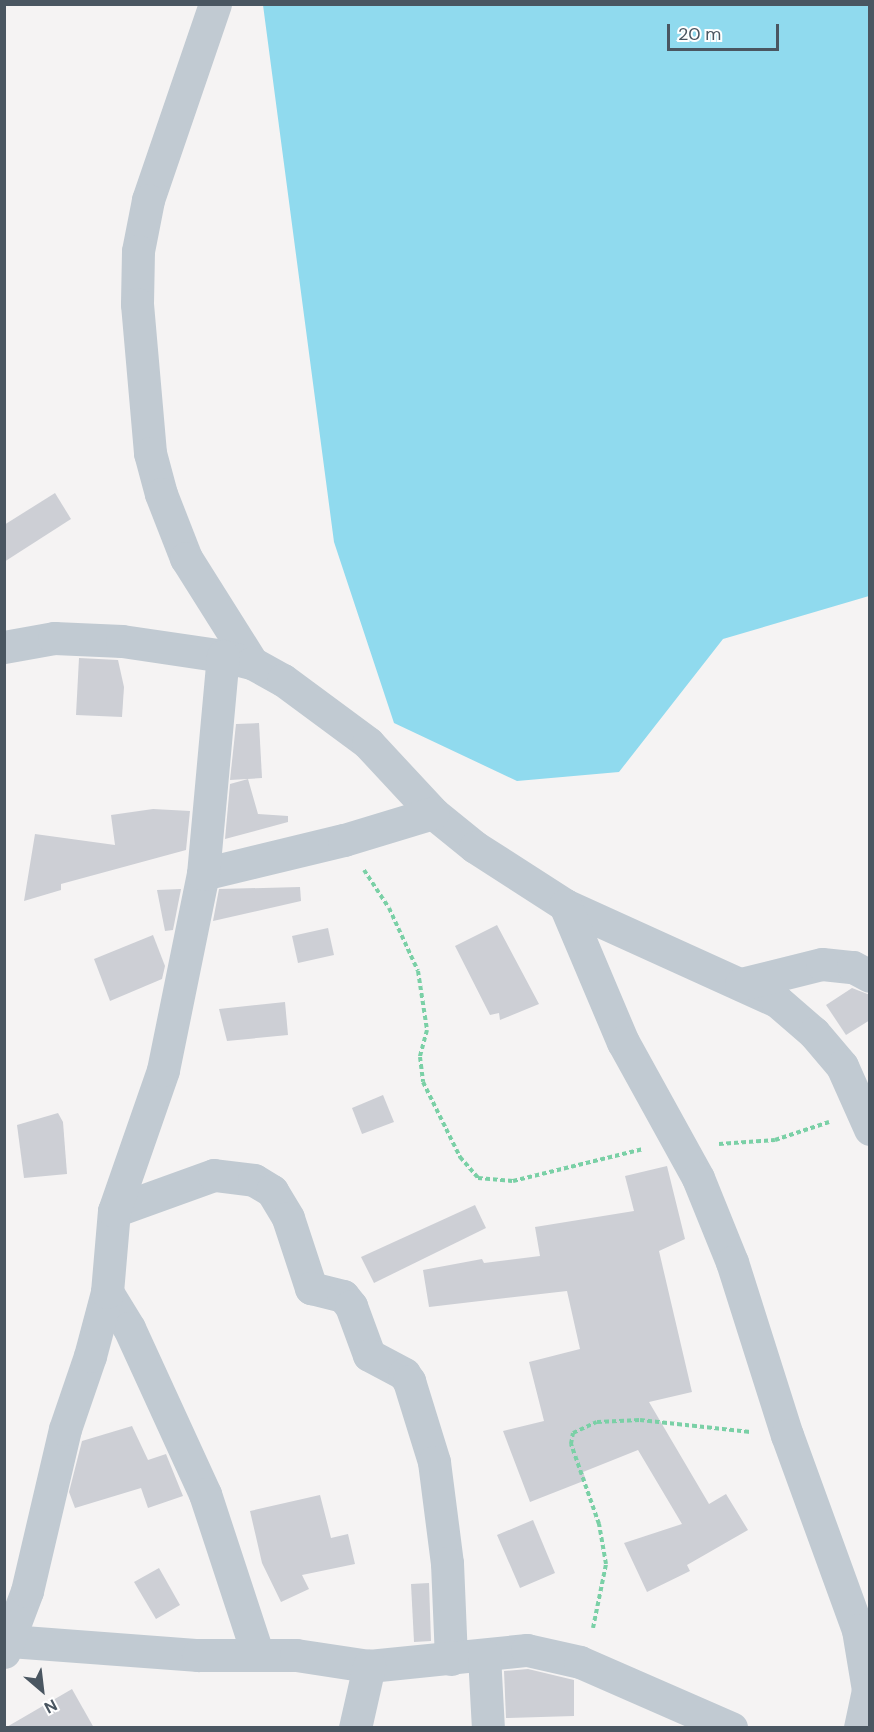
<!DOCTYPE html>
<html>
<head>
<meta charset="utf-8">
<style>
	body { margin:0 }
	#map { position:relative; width:874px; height:1732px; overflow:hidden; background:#f5f3f3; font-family:"DM Sans",sans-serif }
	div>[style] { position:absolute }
	.water>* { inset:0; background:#90daee }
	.building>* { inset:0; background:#cdcfd5 }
	.path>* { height:4px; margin-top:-2px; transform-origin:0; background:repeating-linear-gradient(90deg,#7ad0a6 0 4.5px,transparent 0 7.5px) }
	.minor>* { height:33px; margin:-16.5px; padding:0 16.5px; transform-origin:16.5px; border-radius:16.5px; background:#c1cad2 }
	span { translate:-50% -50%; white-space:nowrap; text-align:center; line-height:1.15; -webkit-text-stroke:5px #fff; paint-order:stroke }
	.frame { position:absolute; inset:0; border:6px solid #4a5661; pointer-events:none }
	.north { position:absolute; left:12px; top:1660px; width:60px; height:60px; -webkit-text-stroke:4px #fff; paint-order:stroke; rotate:152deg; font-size:16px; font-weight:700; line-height:24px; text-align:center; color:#4a5661 }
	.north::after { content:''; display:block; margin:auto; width:21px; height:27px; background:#4a5661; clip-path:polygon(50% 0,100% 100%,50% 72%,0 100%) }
	.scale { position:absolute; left:667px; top:24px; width:112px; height:27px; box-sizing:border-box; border:3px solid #4a5661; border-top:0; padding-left:8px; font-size:18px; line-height:21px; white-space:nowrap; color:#4a5661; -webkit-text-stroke:4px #fff; paint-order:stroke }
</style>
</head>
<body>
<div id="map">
	<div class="water">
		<i style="clip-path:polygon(263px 5px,869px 5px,869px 596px,723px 639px,619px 772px,517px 781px,394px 723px,334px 542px)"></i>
	</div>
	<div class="building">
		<i style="clip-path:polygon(55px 493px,71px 519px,4px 562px,4px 525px)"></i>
		<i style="clip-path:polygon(79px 658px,118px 660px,124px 687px,122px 717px,76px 715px)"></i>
		<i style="clip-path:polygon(259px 723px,262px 778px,230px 780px,236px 724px)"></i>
		<i style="clip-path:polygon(248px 779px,258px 814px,288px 816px,288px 822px,225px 839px,230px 784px)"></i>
		<i style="clip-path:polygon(153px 809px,190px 811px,186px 850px,61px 884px,61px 890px,24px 901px,35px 834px,115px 845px,111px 815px)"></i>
		<i style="clip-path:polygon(300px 887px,301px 901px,213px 921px,219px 889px)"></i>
		<i style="clip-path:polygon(181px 889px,173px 930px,165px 931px,157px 890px)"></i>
		<i style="clip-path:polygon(497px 925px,539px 1004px,500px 1020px,499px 1013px,490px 1015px,455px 946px)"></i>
		<i style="clip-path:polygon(328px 928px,334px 955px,298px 963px,292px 936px)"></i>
		<i style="clip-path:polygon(153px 935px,165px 966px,162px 979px,110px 1001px,94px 959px)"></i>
		<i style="clip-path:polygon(852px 988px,870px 995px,870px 1020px,846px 1035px,826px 1005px)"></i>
		<i style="clip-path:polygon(285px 1002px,288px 1035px,227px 1041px,219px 1009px)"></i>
		<i style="clip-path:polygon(383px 1095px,394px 1122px,362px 1134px,352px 1108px)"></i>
		<i style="clip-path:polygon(58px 1113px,63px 1122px,67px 1174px,24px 1178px,17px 1125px)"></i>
		<i style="clip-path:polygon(667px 1166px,685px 1239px,659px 1251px,692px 1392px,649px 1402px,709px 1504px,726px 1494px,748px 1530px,687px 1565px,690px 1571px,647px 1592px,624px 1543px,682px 1524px,638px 1450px,583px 1472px,586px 1480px,530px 1502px,503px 1431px,544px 1421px,529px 1362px,580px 1349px,567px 1291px,429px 1307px,423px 1270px,482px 1259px,484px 1263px,540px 1256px,535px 1227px,634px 1211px,625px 1176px)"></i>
		<i style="clip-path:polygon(475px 1205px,486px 1228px,374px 1283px,361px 1257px)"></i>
		<i style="clip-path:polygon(132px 1426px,148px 1460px,166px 1454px,183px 1496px,148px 1508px,141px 1488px,75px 1508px,69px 1492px,82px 1441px)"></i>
		<i style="clip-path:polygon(320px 1495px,331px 1538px,348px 1534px,355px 1564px,302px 1575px,309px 1589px,281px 1602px,262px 1563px,250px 1511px)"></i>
		<i style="clip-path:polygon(533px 1520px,555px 1573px,520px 1588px,497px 1535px)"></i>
		<i style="clip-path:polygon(159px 1568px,180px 1605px,156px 1619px,134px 1582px)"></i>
		<i style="clip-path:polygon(429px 1583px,431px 1641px,414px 1642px,411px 1584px)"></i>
		<i style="clip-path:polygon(528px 1669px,574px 1680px,574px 1716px,506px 1718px,504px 1671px)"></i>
		<i style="clip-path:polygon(72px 1689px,94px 1728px,5px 1728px)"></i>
	</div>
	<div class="path">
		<i style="left:364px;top:870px;width:45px;rotate:56.7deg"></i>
		<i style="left:389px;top:908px;width:69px;rotate:65.3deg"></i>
		<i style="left:418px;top:971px;width:60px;rotate:81.3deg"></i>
		<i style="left:427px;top:1030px;width:28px;rotate:105deg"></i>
		<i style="left:420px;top:1057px;width:25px;rotate:83deg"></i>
		<i style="left:423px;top:1082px;width:84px;rotate:63.7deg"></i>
		<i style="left:460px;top:1157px;width:28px;rotate:49deg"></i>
		<i style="left:478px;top:1178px;width:35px;rotate:5deg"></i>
		<i style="left:513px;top:1181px;width:134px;rotate:-13.8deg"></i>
		<i style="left:719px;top:1144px;width:56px;rotate:-4.1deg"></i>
		<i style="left:775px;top:1140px;width:57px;rotate:-18.4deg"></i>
		<i style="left:593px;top:1628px;width:65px;rotate:-78.5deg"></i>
		<i style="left:606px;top:1564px;width:41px;rotate:-99.9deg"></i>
		<i style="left:599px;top:1524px;width:85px;rotate:-109.3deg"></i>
		<i style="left:571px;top:1444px;width:11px;rotate:-80deg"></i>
		<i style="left:573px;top:1433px;width:26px;rotate:-25deg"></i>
		<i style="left:597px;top:1422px;width:43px;rotate:-2.7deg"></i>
		<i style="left:640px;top:1420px;width:111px;rotate:6.2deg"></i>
	</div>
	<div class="minor">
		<i style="left:215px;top:4px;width:207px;rotate:108.9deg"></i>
		<i style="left:148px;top:200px;width:52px;rotate:101.1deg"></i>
		<i style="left:138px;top:251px;width:53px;rotate:91.1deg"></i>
		<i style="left:137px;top:304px;width:150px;rotate:85deg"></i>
		<i style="left:150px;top:453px;width:42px;rotate:75deg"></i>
		<i style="left:161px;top:494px;width:69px;rotate:68.7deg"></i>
		<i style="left:186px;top:558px;width:124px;rotate:57.8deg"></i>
		<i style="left:4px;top:647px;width:51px;rotate:-10.2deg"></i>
		<i style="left:54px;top:638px;width:68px;rotate:2.5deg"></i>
		<i style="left:122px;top:641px;width:102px;rotate:8.4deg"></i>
		<i style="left:223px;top:656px;width:30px;rotate:14deg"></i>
		<i style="left:252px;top:663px;width:35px;rotate:29deg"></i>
		<i style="left:283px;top:680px;width:106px;rotate:36.5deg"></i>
		<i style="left:368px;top:743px;width:96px;rotate:47.1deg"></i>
		<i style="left:433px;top:813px;width:54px;rotate:39deg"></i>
		<i style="left:475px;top:847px;width:107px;rotate:32.8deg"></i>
		<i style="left:565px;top:905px;width:233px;rotate:24.4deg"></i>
		<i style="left:777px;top:1001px;width:49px;rotate:40.9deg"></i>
		<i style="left:814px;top:1033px;width:43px;rotate:49.7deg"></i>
		<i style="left:842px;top:1066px;width:69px;rotate:66deg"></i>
		<i style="left:203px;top:874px;width:145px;rotate:-13.6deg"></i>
		<i style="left:344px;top:840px;width:93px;rotate:-16.9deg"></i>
		<i style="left:565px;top:905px;width:149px;rotate:67.1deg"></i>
		<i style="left:623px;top:1042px;width:155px;rotate:61.1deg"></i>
		<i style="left:698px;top:1178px;width:91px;rotate:68deg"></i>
		<i style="left:732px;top:1262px;width:182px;rotate:72.4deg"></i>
		<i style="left:787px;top:1435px;width:208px;rotate:70deg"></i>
		<i style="left:858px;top:1630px;width:61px;rotate:80.5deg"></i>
		<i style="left:868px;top:1690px;width:39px;rotate:102deg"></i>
		<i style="left:741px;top:984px;width:83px;rotate:-13.9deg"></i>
		<i style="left:822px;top:964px;width:31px;rotate:6deg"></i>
		<i style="left:853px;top:967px;width:19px;rotate:28deg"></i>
		<i style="left:114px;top:1211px;width:106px;rotate:-19.8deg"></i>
		<i style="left:214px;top:1175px;width:40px;rotate:7.1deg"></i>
		<i style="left:254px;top:1180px;width:21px;rotate:31deg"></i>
		<i style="left:272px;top:1191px;width:31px;rotate:59deg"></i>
		<i style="left:288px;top:1218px;width:74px;rotate:71.8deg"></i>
		<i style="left:311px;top:1288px;width:33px;rotate:14deg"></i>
		<i style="left:343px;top:1296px;width:13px;rotate:51deg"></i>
		<i style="left:351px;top:1306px;width:52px;rotate:69.8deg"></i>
		<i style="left:369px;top:1355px;width:40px;rotate:28deg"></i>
		<i style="left:404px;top:1374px;width:9px;rotate:54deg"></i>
		<i style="left:409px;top:1381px;width:85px;rotate:72.8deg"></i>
		<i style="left:434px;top:1462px;width:102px;rotate:82.7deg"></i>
		<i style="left:447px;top:1563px;width:96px;rotate:87.6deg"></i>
		<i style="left:107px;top:1292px;width:42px;rotate:58.6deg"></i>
		<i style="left:129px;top:1328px;width:183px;rotate:65.4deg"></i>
		<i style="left:205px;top:1494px;width:169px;rotate:71.8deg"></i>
		<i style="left:10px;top:1641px;width:189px;rotate:4.3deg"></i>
		<i style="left:198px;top:1655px;width:98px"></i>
		<i style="left:296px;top:1655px;width:74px;rotate:8.6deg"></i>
		<i style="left:369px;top:1666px;width:159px;rotate:-5.8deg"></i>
		<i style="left:527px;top:1650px;width:54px;rotate:12.8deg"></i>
		<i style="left:580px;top:1662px;width:165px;rotate:23.6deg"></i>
		<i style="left:4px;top:1652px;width:65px;rotate:-69.3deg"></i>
		<i style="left:27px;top:1591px;width:166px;rotate:-76.8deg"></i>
		<i style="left:65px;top:1429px;width:77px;rotate:-71.1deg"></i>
		<i style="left:90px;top:1356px;width:66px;rotate:-75.1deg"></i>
		<i style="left:107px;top:1292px;width:81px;rotate:-85.1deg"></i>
		<i style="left:114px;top:1211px;width:149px;rotate:-70.8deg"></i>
		<i style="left:163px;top:1070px;width:200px;rotate:-78.5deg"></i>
		<i style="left:203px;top:874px;width:219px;rotate:-84.8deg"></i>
		<i style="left:484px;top:1655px;width:73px;rotate:86.9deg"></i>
		<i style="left:355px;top:1728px;width:64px;rotate:-77.3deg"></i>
	</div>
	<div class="frame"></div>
	<div class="north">N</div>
	<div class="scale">20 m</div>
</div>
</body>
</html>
